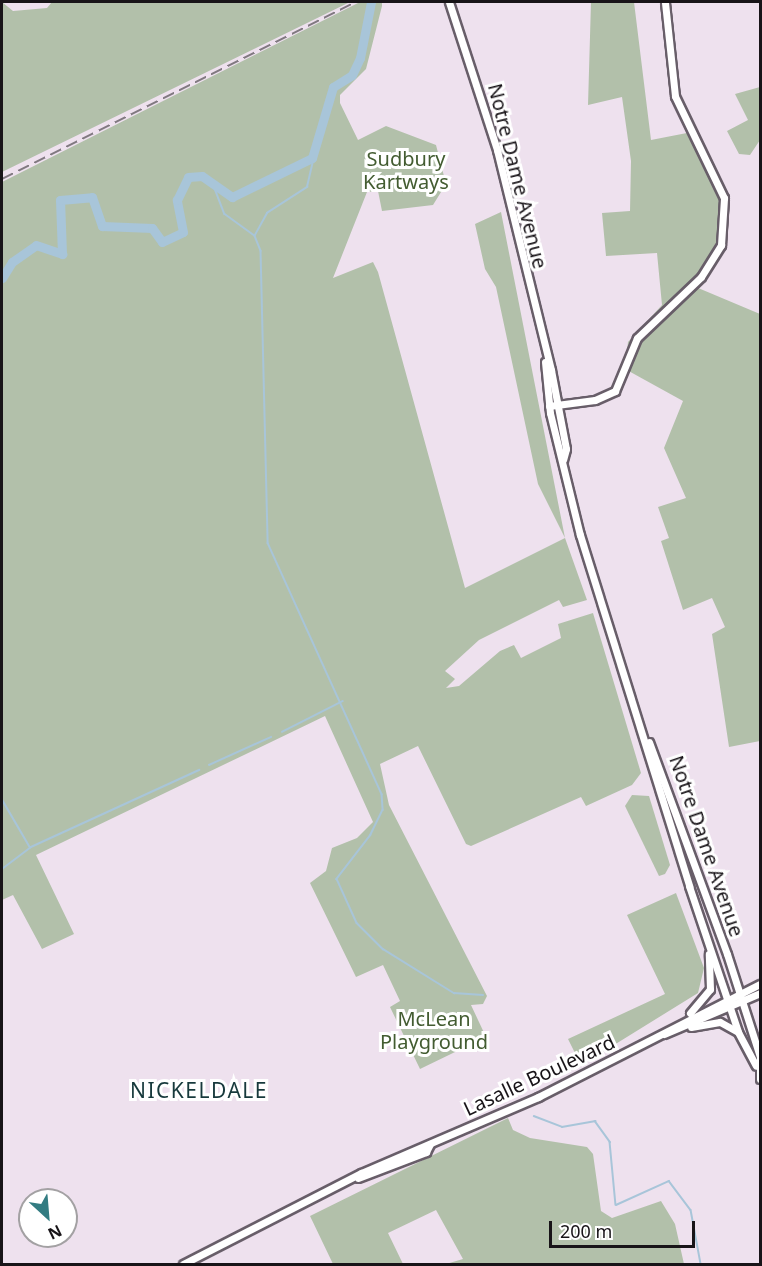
<!DOCTYPE html>
<html>
<head>
<meta charset="utf-8">
<style>
	body { margin:0 }
	#map { position:relative; width:762px; height:1266px; overflow:hidden; background:#eee1ee; font-family:"Noto Sans",sans-serif }
	div>[style] { position:absolute }
	.green>* { inset:0; background:#b2c0aa }
	.stream>* { height:1.5px; margin:-0.75px; padding:0 0.75px; transform-origin:0.75px; border-radius:0.75px; background:#a8c5d9 }
	.river>* { height:9px; margin:-4.5px; padding:0 4.5px; transform-origin:4.5px; border-radius:4.5px; background:#a8c5d9 }
	.roads { filter:drop-shadow(2px 0 #685e69) drop-shadow(-2px 0 #685e69) drop-shadow(0 2px #685e69) drop-shadow(0 -2px #685e69) }
	.secondary>* { height:7px; margin:-3.5px; padding:0 3.5px; transform-origin:3.5px; border-radius:3.5px; background:#fff }
	.rail>* { height:1.5px; margin-top:-0.75px; transform-origin:0; background:repeating-linear-gradient(90deg,#817981 0 12px,transparent 0 18px) }
	span { translate:-50% -50%; white-space:nowrap; text-align:center; line-height:1.15; -webkit-text-stroke:6px #fff; paint-order:stroke }
	.park-label { font-size:20px; color:#435c31 }
	.street-label { font-size:20px; color:#181418 }
	.neighbourhood-label { font-size:21px; color:#17393c; letter-spacing:1.5px }
	.frame { position:absolute; inset:0; border:3px solid #181418; pointer-events:none }
	.north { position:absolute; left:18px; top:1188px; width:60px; height:60px; box-sizing:border-box; background:#fff; border:2px solid #a3a1a3; border-radius:50%; rotate:154deg; font-size:16px; font-weight:700; line-height:24px; text-align:center; color:#181418 }
	.north::after { content:''; display:block; margin:auto; width:21px; height:27px; background:#337c82; clip-path:polygon(50% 0,100% 100%,50% 72%,0 100%) }
	.scale { position:absolute; left:549px; top:1221px; width:146px; height:27px; box-sizing:border-box; border:3px solid #181418; border-top:0; padding-left:8px; font-size:18px; line-height:21px; white-space:nowrap; color:#181418; -webkit-text-stroke:4px #fff; paint-order:stroke }
</style>
</head>
<body>
<div id="map">
	<div class="green">
		<i style="clip-path:polygon(2px 2px,13px 11px,47px 8px,52px 2px,350px 2px,2px 172px)"></i>
		<i style="clip-path:polygon(360px 2px,382px 2px,382px 6px,366px 69px,340px 95px,340px 103px,358px 140px,386px 126px,436px 145px,446px 184px,433px 205px,382px 211px,378px 191px,367px 192px,333px 278px,373px 262px,378px 272px,465px 588px,565px 538px,538px 484px,496px 287px,485px 269px,475px 224px,501px 212px,565px 538px,587px 600px,563px 607px,559px 600px,479px 640px,445px 671px,455px 679px,446px 688px,459px 686px,500px 651px,514px 645px,521px 658px,561px 638px,558px 624px,593px 613px,641px 773px,632px 785px,586px 806px,581px 797px,471px 846px,466px 844px,418px 746px,380px 764px,389px 805px,487px 996px,483px 1004px,471px 1005px,486px 1037px,420px 1069px,390px 1007px,400px 1001px,383px 965px,356px 977px,310px 883px,326px 871px,332px 848px,357px 838px,373px 822px,325px 716px,36px 855px,74px 934px,42px 949px,13px 895px,2px 900px,2px 182px)"></i>
		<i style="clip-path:polygon(591px 2px,634px 2px,651px 140px,692px 132px,724px 198px,721px 245px,691px 285px,760px 314px,760px 741px,729px 747px,712px 634px,725px 627px,712px 598px,683px 610px,661px 541px,669px 538px,658px 507px,686px 498px,664px 448px,683px 401px,625px 369px,628px 342px,662px 305px,657px 253px,606px 256px,602px 213px,630px 211px,631px 161px,622px 97px,588px 105px)"></i>
		<i style="clip-path:polygon(760px 87px,760px 140px,750px 155px,739px 154px,727px 131px,748px 120px,735px 94px)"></i>
		<i style="clip-path:polygon(632px 795px,649px 796px,670px 865px,665px 874px,659px 876px,625px 806px)"></i>
		<i style="clip-path:polygon(676px 893px,704px 968px,698px 993px,593px 1058px,575px 1053px,568px 1039px,665px 994px,627px 915px)"></i>
		<i style="clip-path:polygon(508px 1118px,513px 1130px,530px 1138px,587px 1147px,593px 1154px,601px 1211px,612px 1218px,661px 1201px,675px 1224px,684px 1264px,446px 1264px,463px 1259px,436px 1210px,388px 1233px,403px 1264px,333px 1264px,310px 1216px)"></i>
	</div>
	<div class="stream">
		<i style="left:214px;top:186px;width:30px;rotate:69deg"></i>
		<i style="left:225px;top:214px;width:37px;rotate:36deg"></i>
		<i style="left:255px;top:236px;width:16px;rotate:68deg"></i>
		<i style="left:261px;top:251px;width:292px;rotate:88.6deg"></i>
		<i style="left:268px;top:543px;width:276px;rotate:65.6deg"></i>
		<i style="left:382px;top:794px;width:16px;rotate:86deg"></i>
		<i style="left:383px;top:810px;width:28px;rotate:116deg"></i>
		<i style="left:371px;top:835px;width:56px;rotate:127.7deg"></i>
		<i style="left:337px;top:879px;width:48px;rotate:65.6deg"></i>
		<i style="left:357px;top:923px;width:37px;rotate:45deg"></i>
		<i style="left:383px;top:949px;width:84px;rotate:31.8deg"></i>
		<i style="left:454px;top:993px;width:29px;rotate:4deg"></i>
		<i style="left:255px;top:235px;width:25px;rotate:-61deg"></i>
		<i style="left:267px;top:213px;width:48px;rotate:-33deg"></i>
		<i style="left:307px;top:187px;width:32px;rotate:-77deg"></i>
		<i style="left:282px;top:732px;width:68px;rotate:-26.9deg"></i>
		<i style="left:209px;top:765px;width:68px;rotate:-24.3deg"></i>
		<i style="left:2px;top:799px;width:56px;rotate:59.7deg"></i>
		<i style="left:2px;top:869px;width:36px;rotate:-37deg"></i>
		<i style="left:31px;top:847px;width:185px;rotate:-24.6deg"></i>
		<i style="left:534px;top:1116px;width:30px;rotate:21deg"></i>
		<i style="left:562px;top:1127px;width:34px;rotate:-10deg"></i>
		<i style="left:595px;top:1121px;width:26px;rotate:54deg"></i>
		<i style="left:610px;top:1142px;width:63px;rotate:84.6deg"></i>
		<i style="left:616px;top:1205px;width:58px;rotate:-24.4deg"></i>
		<i style="left:669px;top:1181px;width:36px;rotate:53deg"></i>
		<i style="left:691px;top:1210px;width:55px;rotate:79.5deg"></i>
	</div>
	<div class="river">
		<i style="left:2px;top:278px;width:19px;rotate:-58deg"></i>
		<i style="left:12px;top:262px;width:29px;rotate:-35deg"></i>
		<i style="left:36px;top:245px;width:28px;rotate:19deg"></i>
		<i style="left:62px;top:254px;width:54px;rotate:-92.1deg"></i>
		<i style="left:60px;top:200px;width:32px;rotate:-5deg"></i>
		<i style="left:92px;top:197px;width:31px;rotate:71deg"></i>
		<i style="left:102px;top:226px;width:50px;rotate:2.3deg"></i>
		<i style="left:152px;top:228px;width:17px;rotate:54deg"></i>
		<i style="left:162px;top:242px;width:23px;rotate:-25deg"></i>
		<i style="left:183px;top:232px;width:33px;rotate:-101deg"></i>
		<i style="left:177px;top:200px;width:25px;rotate:-64deg"></i>
		<i style="left:188px;top:177px;width:14px;rotate:-4deg"></i>
		<i style="left:202px;top:176px;width:37px;rotate:35deg"></i>
		<i style="left:232px;top:197px;width:89px;rotate:-26deg"></i>
		<i style="left:312px;top:158px;width:74px;rotate:-73.5deg"></i>
		<i style="left:333px;top:87px;width:22px;rotate:-32deg"></i>
		<i style="left:352px;top:75px;width:19px;rotate:-65deg"></i>
		<i style="left:360px;top:58px;width:57px;rotate:-78.9deg"></i>
	</div>
	<div class="roads">
		<div class="secondary">
			<i style="left:449px;top:2px;width:156px;rotate:72deg"></i>
			<i style="left:497px;top:150px;width:227px;rotate:76.2deg"></i>
			<i style="left:551px;top:370px;width:80px;rotate:79.2deg"></i>
			<i style="left:566px;top:449px;width:11px;rotate:105deg"></i>
			<i style="left:545px;top:362px;width:51px;rotate:84.4deg"></i>
			<i style="left:550px;top:413px;width:126px;rotate:76.2deg"></i>
			<i style="left:580px;top:535px;width:368px;rotate:72.7deg"></i>
			<i style="left:689px;top:886px;width:154px;rotate:71.4deg"></i>
			<i style="left:738px;top:1032px;width:38px;rotate:62deg"></i>
			<i style="left:549px;top:406px;width:46px;rotate:-7.4deg"></i>
			<i style="left:595px;top:400px;width:22px;rotate:-24deg"></i>
			<i style="left:615px;top:391px;width:57px;rotate:-67.5deg"></i>
			<i style="left:637px;top:338px;width:88px;rotate:-43.6deg"></i>
			<i style="left:701px;top:277px;width:38px;rotate:-58deg"></i>
			<i style="left:721px;top:245px;width:47px;rotate:-86.3deg"></i>
			<i style="left:724px;top:198px;width:113px;rotate:-115.7deg"></i>
			<i style="left:675px;top:96px;width:95px;rotate:-96.1deg"></i>
			<i style="left:649px;top:742px;width:226px;rotate:69.8deg"></i>
			<i style="left:727px;top:954px;width:108px;rotate:72.2deg"></i>
			<i style="left:760px;top:1057px;width:22px;rotate:90deg"></i>
			<i style="left:690px;top:1013px;width:31px;rotate:-50deg"></i>
			<i style="left:710px;top:989px;width:35px;rotate:-92deg"></i>
			<i style="left:691px;top:1027px;width:29px;rotate:-10deg"></i>
			<i style="left:720px;top:1022px;width:18px;rotate:29deg"></i>
			<i style="left:664px;top:1034px;width:104px;rotate:-23.1deg"></i>
			<i style="left:358px;top:1178px;width:73px;rotate:-20.9deg"></i>
			<i style="left:426px;top:1152px;width:9px;rotate:-63deg"></i>
			<i style="left:183px;top:1264px;width:200px;rotate:-27.1deg"></i>
			<i style="left:361px;top:1173px;width:193px;rotate:-23.2deg"></i>
			<i style="left:538px;top:1097px;width:249px;rotate:-27deg"></i>
		</div>
	</div>
	<div class="rail">
		<i style="left:2px;top:179px;width:395px;rotate:-26.6deg"></i>
	</div>
	<div class="park-label">
		<span style="left:406px;top:170px">Sudbury<br>Kartways</span>
		<span style="left:434px;top:1030px">McLean<br>Playground</span>
	</div>
	<div class="street-label">
		<span style="left:518px;top:176px;rotate:76deg">Notre Dame Avenue</span>
		<span style="left:707px;top:846px;rotate:71deg">Notre Dame Avenue</span>
		<span style="left:539px;top:1075px;rotate:-25deg">Lasalle Boulevard</span>
	</div>
	<div class="neighbourhood-label">
		<span style="left:199px;top:1090px">NICKELDALE</span>
	</div>
	<div class="frame"></div>
	<div class="north">N</div>
	<div class="scale">200 m</div>
</div>
</body>
</html>
